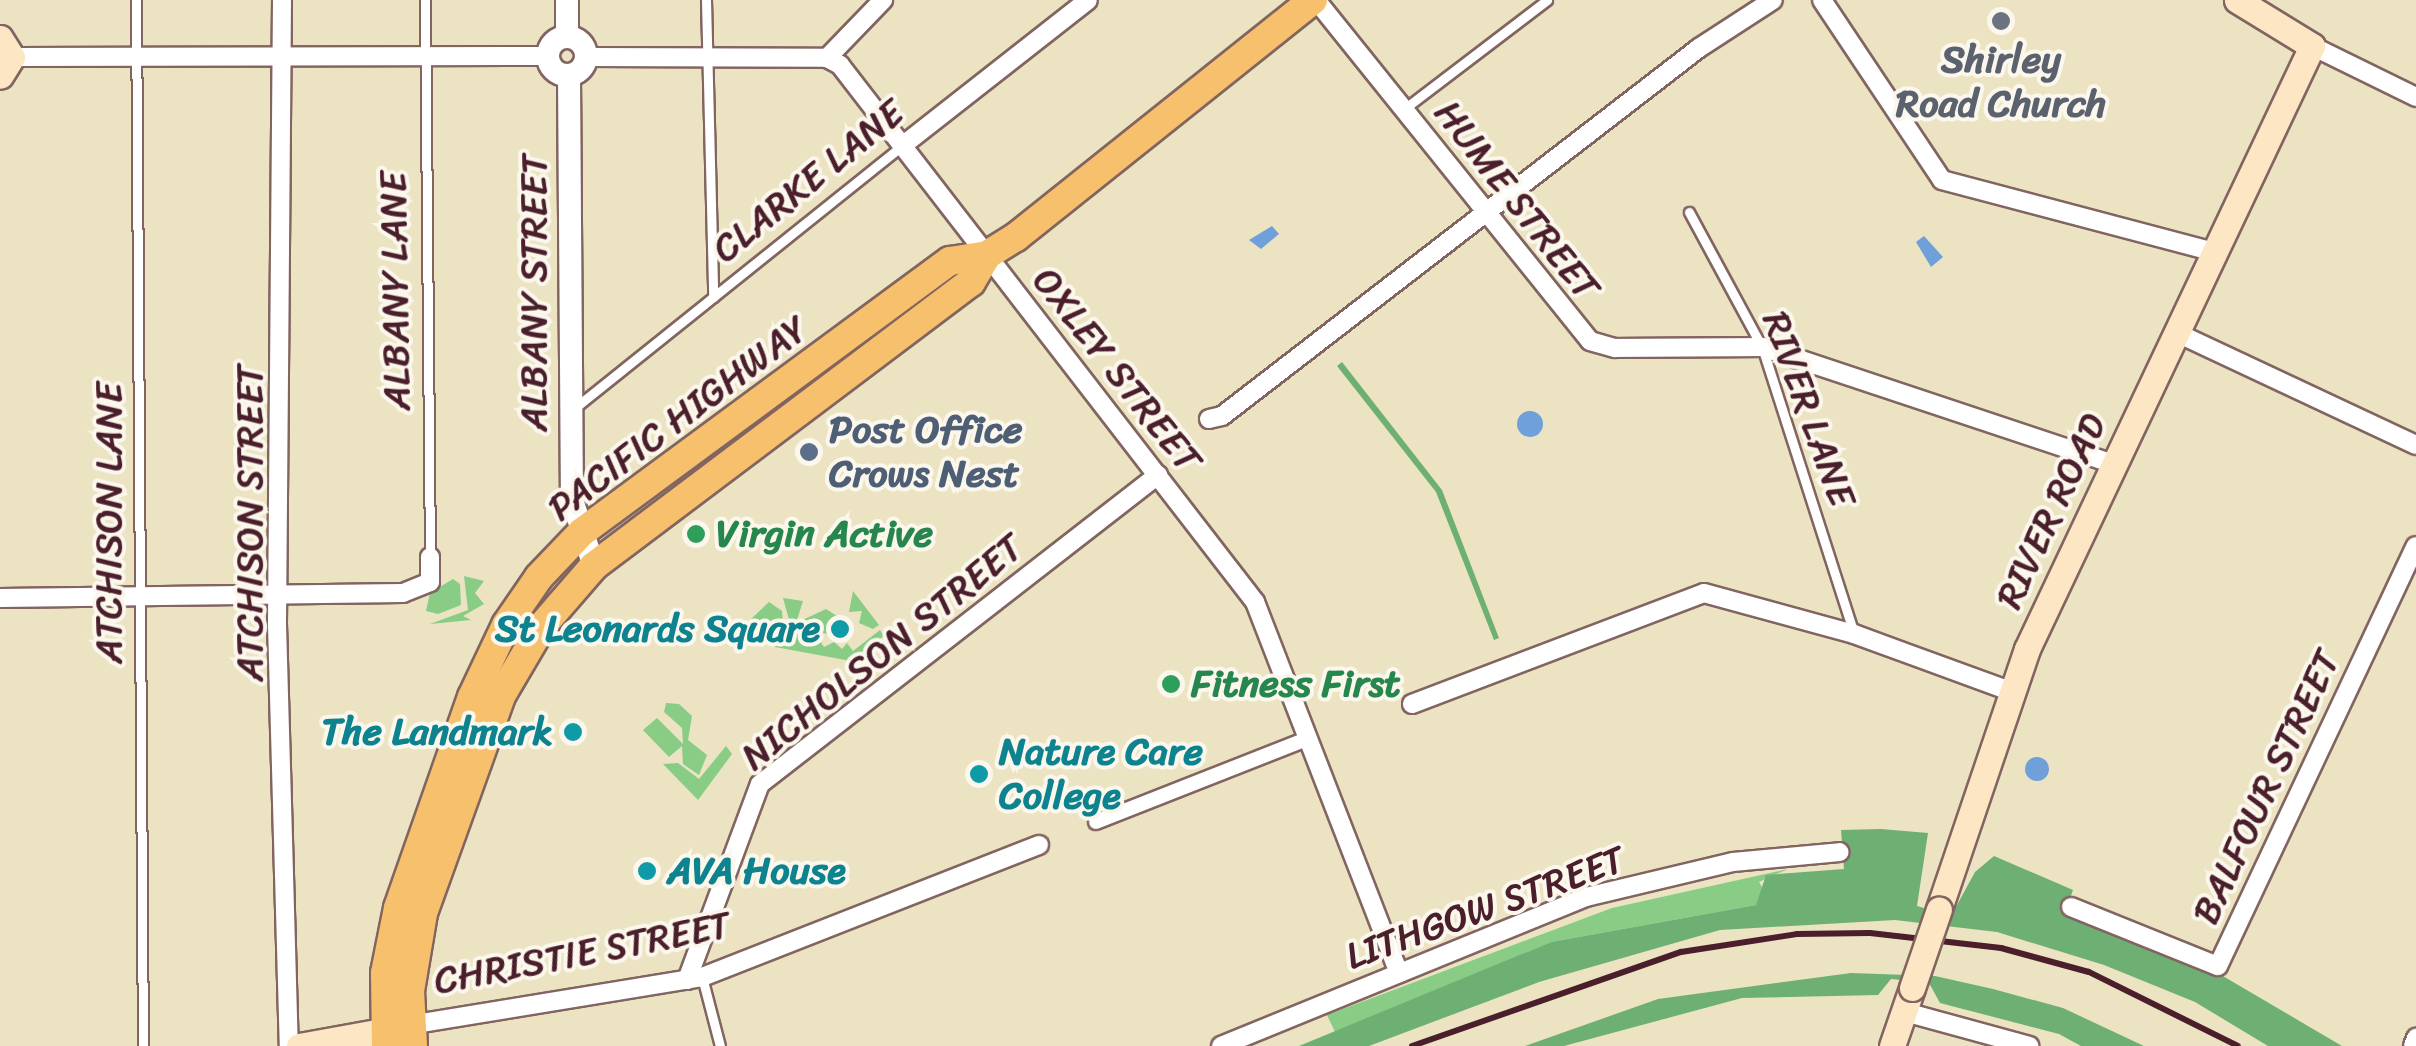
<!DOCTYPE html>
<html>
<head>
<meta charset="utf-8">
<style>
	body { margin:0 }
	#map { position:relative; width:2416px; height:1046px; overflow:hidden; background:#ebe3c2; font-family:Sriracha,sans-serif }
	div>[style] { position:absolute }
	.green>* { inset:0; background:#88cc86 }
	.forest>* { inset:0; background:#6eb073 }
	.water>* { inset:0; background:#70a0d9 }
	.round { border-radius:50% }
	.roads { filter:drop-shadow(2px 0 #826460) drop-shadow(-2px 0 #826460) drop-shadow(0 2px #826460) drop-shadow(0 -2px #826460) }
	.service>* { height:9px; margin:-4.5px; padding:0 4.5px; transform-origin:4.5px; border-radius:4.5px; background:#fff }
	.pedestrian>* { height:14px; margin:-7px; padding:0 7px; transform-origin:7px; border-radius:7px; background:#fff }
	.minor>* { height:18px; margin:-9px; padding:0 9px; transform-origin:9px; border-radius:9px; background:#fff }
	.tertiary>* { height:22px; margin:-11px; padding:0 11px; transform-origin:11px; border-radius:11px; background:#fff }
	.tertiary>.ring { margin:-11px; padding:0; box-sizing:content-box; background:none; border:22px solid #fff; border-radius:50% }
	.secondary>* { height:25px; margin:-12.5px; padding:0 12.5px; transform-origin:12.5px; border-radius:12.5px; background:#fce6c4 }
	.primary>* { height:28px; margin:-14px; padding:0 14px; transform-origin:14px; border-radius:14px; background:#f7c06c }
	.rail>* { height:6px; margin:-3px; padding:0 3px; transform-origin:3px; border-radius:3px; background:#4a1f2b }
	.bridges { filter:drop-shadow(2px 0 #826460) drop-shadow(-2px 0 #826460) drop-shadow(0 2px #826460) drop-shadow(0 -2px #826460) }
	.secondary-bridge>* { height:25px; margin:-12.5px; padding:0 12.5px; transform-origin:12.5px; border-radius:12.5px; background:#fce6c4 }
	.dots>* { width:28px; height:28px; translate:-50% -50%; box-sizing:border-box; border:5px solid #fbf7ec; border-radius:50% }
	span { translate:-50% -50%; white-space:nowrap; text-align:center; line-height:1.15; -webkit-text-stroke:8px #fbf7ec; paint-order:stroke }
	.worship-label { font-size:38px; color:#5b616d; font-weight:700 }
	.street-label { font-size:38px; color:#4a1f2b }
	.service-label { font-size:38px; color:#4e5e75; font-weight:700 }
	.left { translate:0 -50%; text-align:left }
	.leisure-label { font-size:38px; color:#27864d; font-weight:700 }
	.culture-label { font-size:38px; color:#0d838f; font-weight:700 }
	.right { translate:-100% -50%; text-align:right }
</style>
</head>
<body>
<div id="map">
	<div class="green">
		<i style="clip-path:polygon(464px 576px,484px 581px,475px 593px,484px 604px,463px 616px,471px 620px,430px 624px,468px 610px)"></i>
		<i style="clip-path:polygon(453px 579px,460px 584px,461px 605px,438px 614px,426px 611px,430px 593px)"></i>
		<i style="clip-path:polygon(853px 591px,879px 625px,873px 629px,859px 623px,862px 611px,849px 612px)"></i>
		<i style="clip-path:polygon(783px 598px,803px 601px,796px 623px,826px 609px,851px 625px,844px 636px,822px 633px,799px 642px,818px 638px,824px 647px,834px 642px,842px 649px,847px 643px,853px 651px,880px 630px,884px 636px,851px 661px,775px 647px,790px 623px)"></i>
		<i style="clip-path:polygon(769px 602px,782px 611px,783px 623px,778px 636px,760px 641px,751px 619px)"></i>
		<i style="clip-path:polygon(666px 703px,679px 704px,692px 716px,688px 740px,707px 755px,699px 775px,683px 764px,682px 746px,669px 757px,643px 730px,657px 718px,683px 744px,682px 728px,664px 712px)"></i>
		<i style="clip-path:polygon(726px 746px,732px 754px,698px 800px,663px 764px,678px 763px,699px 779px)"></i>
		<i style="clip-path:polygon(1788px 869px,1759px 882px,1765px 892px,1756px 905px,1551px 942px,1335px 1032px,1327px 1015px,1612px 908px)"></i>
	</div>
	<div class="forest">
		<i style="clip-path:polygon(1342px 362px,1442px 490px,1499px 638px,1494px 640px,1436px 492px,1337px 366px)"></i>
		<i style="clip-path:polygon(1881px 829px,1928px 833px,1917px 906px,1951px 916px,1975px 872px,1994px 856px,2073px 890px,2065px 912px,2199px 962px,2342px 1046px,2268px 1046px,2195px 1002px,2104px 965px,1997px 932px,1895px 920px,1720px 930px,1539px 982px,1369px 1046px,1299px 1046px,1551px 942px,1756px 905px,1766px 875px,1844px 869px,1841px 830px)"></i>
		<i style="clip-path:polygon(1851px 973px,1935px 976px,1993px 989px,2063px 1008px,2144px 1046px,2081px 1046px,2059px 1034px,1940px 1003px,1929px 983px,1891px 979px,1878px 995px,1742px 998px,1564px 1046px,1525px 1046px,1658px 999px)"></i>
	</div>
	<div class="water">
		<i style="clip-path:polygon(1272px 226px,1279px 234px,1261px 249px,1249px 240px)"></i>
		<i style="clip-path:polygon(1924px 236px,1943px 257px,1931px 267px,1916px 242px)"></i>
		<i class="round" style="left:1517px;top:411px;width:26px;height:26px"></i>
		<i class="round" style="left:2025px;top:757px;width:24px;height:24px"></i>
	</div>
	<div class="roads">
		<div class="service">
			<i style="left:136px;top:0;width:1046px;rotate:89.62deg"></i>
			<i style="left:425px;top:0;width:557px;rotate:89.49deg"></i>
			<i style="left:706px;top:0;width:297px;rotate:88.6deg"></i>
			<i style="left:1404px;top:109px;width:180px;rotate:-37.3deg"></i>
			<i style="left:1689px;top:212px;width:153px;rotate:61.6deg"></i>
			<i style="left:1762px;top:347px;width:298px;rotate:72.2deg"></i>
			<i style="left:576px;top:407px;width:418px;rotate:-38.7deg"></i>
			<i style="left:702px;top:977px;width:71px;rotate:75.4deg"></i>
		</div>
		<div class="pedestrian">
			<i style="left:1096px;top:822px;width:227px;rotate:-21.5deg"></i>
		</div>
		<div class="minor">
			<i style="left:282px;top:0;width:624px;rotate:90.46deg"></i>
			<i style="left:277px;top:624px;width:422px;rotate:88.4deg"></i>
			<i style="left:1316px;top:0;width:437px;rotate:51.2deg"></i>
			<i style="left:1590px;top:341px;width:26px;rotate:16deg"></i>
			<i style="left:1615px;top:348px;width:147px;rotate:-0.4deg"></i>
			<i style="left:1762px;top:347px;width:371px;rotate:18.4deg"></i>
			<i style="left:1822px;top:0;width:216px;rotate:56.3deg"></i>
			<i style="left:1942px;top:180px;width:282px;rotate:14.8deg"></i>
			<i style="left:2312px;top:46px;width:116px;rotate:26.1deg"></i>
			<i style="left:12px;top:57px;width:536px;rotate:-0.11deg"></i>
			<i style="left:587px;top:57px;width:240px;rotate:0.2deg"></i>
			<i style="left:827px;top:58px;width:15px;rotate:28deg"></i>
			<i style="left:840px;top:65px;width:679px;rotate:52.3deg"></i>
			<i style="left:1255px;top:602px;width:398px;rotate:68.8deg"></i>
			<i style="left:827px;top:58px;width:81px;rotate:-46deg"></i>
			<i style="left:902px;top:146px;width:236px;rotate:-38.1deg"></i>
			<i style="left:2177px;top:333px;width:264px;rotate:25.1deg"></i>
			<i style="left:1209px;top:419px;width:13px;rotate:-13deg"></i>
			<i style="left:1222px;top:416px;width:602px;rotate:-37.65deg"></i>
			<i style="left:1699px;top:48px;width:88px;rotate:-33deg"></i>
			<i style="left:0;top:598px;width:403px;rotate:-0.7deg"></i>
			<i style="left:403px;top:593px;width:29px;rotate:-22deg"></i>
			<i style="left:430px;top:582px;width:25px;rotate:-90deg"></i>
			<i style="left:1412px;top:704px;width:312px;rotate:-20.8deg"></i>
			<i style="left:1704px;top:593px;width:156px;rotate:15.3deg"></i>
			<i style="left:1854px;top:634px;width:166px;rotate:20.1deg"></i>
			<i style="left:2071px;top:907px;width:158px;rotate:21.9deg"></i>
			<i style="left:2218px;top:966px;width:464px;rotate:-64.8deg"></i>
			<i style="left:687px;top:980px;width:209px;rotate:-69.6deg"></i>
			<i style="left:760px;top:784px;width:504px;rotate:-37.83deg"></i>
			<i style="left:1905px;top:1012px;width:129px;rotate:15.3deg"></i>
			<i style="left:410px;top:1025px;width:296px;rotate:-9.3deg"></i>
			<i style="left:702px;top:977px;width:362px;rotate:-21.4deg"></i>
			<i style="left:1221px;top:1046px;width:394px;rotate:-22.2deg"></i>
			<i style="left:1586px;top:897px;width:151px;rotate:-13.4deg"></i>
			<i style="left:1733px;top:862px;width:107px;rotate:-5.3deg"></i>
			<i style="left:2413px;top:1046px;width:9px;rotate:-69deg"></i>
		</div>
		<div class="tertiary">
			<i class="ring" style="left:548px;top:37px;width:16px;height:16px"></i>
			<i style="left:567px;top:37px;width:37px;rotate:-90deg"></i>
			<i style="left:569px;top:76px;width:424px;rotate:89.6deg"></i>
			<i style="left:572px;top:500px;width:70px;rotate:71.6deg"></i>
		</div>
		<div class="secondary">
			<i style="left:0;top:38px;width:22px;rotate:58deg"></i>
			<i style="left:12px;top:57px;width:22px;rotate:122deg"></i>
			<i style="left:1939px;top:909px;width:274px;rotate:-71.3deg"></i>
			<i style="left:2027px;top:649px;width:667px;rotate:-64.7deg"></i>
			<i style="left:2312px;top:46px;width:88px;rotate:-148.5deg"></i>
			<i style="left:299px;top:1046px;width:108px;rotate:-10.2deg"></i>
			<i style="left:1892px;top:1046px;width:61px;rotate:-71deg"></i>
		</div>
		<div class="primary">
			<i style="left:386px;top:1046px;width:73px;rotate:-90.8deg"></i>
			<i style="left:385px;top:973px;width:66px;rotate:-78.7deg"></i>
			<i style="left:398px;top:908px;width:224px;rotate:-70.7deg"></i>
			<i style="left:472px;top:697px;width:80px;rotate:-64.7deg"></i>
			<i style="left:506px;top:625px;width:58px;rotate:-55.5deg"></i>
			<i style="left:539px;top:577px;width:62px;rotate:-46.3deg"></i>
			<i style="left:582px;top:532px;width:457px;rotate:-36.4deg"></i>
			<i style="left:950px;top:261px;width:37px;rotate:-9deg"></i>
			<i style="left:987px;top:255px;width:34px;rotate:-32deg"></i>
			<i style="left:1016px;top:237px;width:380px;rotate:-38.6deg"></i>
			<i style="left:413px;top:1046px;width:55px;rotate:-93.1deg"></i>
			<i style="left:410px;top:991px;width:79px;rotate:-80.5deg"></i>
			<i style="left:423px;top:913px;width:231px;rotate:-70.2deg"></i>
			<i style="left:501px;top:696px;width:81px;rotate:-59.6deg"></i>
			<i style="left:542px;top:626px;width:79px;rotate:-49.1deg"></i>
			<i style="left:594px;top:566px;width:472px;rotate:-37deg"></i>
			<i style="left:971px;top:282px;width:31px;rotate:-59deg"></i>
		</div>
	</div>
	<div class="rail">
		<i style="left:1412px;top:1046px;width:285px;rotate:-19.3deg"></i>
		<i style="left:1681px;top:952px;width:117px;rotate:-8.8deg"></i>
		<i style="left:1797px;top:934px;width:73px;rotate:-0.8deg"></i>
		<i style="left:1870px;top:933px;width:132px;rotate:6.5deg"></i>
		<i style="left:2001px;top:948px;width:91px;rotate:15.3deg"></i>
		<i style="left:2089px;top:972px;width:166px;rotate:26.4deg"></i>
	</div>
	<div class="bridges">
		<div class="secondary-bridge">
			<i style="left:1912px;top:988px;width:83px;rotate:-71.1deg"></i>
		</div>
	</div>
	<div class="dots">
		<i style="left:2001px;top:21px;background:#6b7280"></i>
		<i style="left:809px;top:452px;background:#5c6f8a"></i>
		<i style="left:696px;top:534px;background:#2e9e5b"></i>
		<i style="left:840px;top:629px;background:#0f9aa8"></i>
		<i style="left:1171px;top:684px;background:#2e9e5b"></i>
		<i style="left:573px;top:732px;background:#0f9aa8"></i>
		<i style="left:979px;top:774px;background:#0f9aa8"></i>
		<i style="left:647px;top:871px;background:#0f9aa8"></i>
	</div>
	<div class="worship-label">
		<span style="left:2001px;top:82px">Shirley<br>Road Church</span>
	</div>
	<div class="street-label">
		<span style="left:808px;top:181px;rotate:-39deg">CLARKE LANE</span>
		<span style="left:1517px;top:200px;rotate:52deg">HUME STREET</span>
		<span style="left:395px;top:291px;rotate:-91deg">ALBANY LANE</span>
		<span style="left:534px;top:293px;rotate:-90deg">ALBANY STREET</span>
		<span style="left:1117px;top:370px;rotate:52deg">OXLEY STREET</span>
		<span style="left:1809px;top:409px;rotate:70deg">RIVER LANE</span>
		<span style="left:678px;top:418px;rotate:-37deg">PACIFIC HIGHWAY</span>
		<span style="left:2051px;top:511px;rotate:-65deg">RIVER ROAD</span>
		<span style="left:109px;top:523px;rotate:-90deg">ATCHISON LANE</span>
		<span style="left:250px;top:523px;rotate:-90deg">ATCHISON STREET</span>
		<span style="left:882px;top:652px;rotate:-39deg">NICHOLSON STREET</span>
		<span style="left:2266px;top:787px;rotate:-65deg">BALFOUR STREET</span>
		<span style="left:1485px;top:908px;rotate:-20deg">LITHGOW STREET</span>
		<span style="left:582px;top:953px;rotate:-11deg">CHRISTIE STREET</span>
	</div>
	<div class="service-label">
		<span class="left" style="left:829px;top:452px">Post Office<br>Crows Nest</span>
	</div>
	<div class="leisure-label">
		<span class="left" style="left:716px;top:534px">Virgin Active</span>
		<span class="left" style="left:1191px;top:684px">Fitness First</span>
	</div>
	<div class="culture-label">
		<span class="right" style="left:820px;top:629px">St Leonards Square</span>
		<span class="right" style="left:553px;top:732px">The Landmark</span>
		<span class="left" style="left:999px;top:774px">Nature Care<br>College</span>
		<span class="left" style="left:667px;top:871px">AVA House</span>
	</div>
</div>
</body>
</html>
